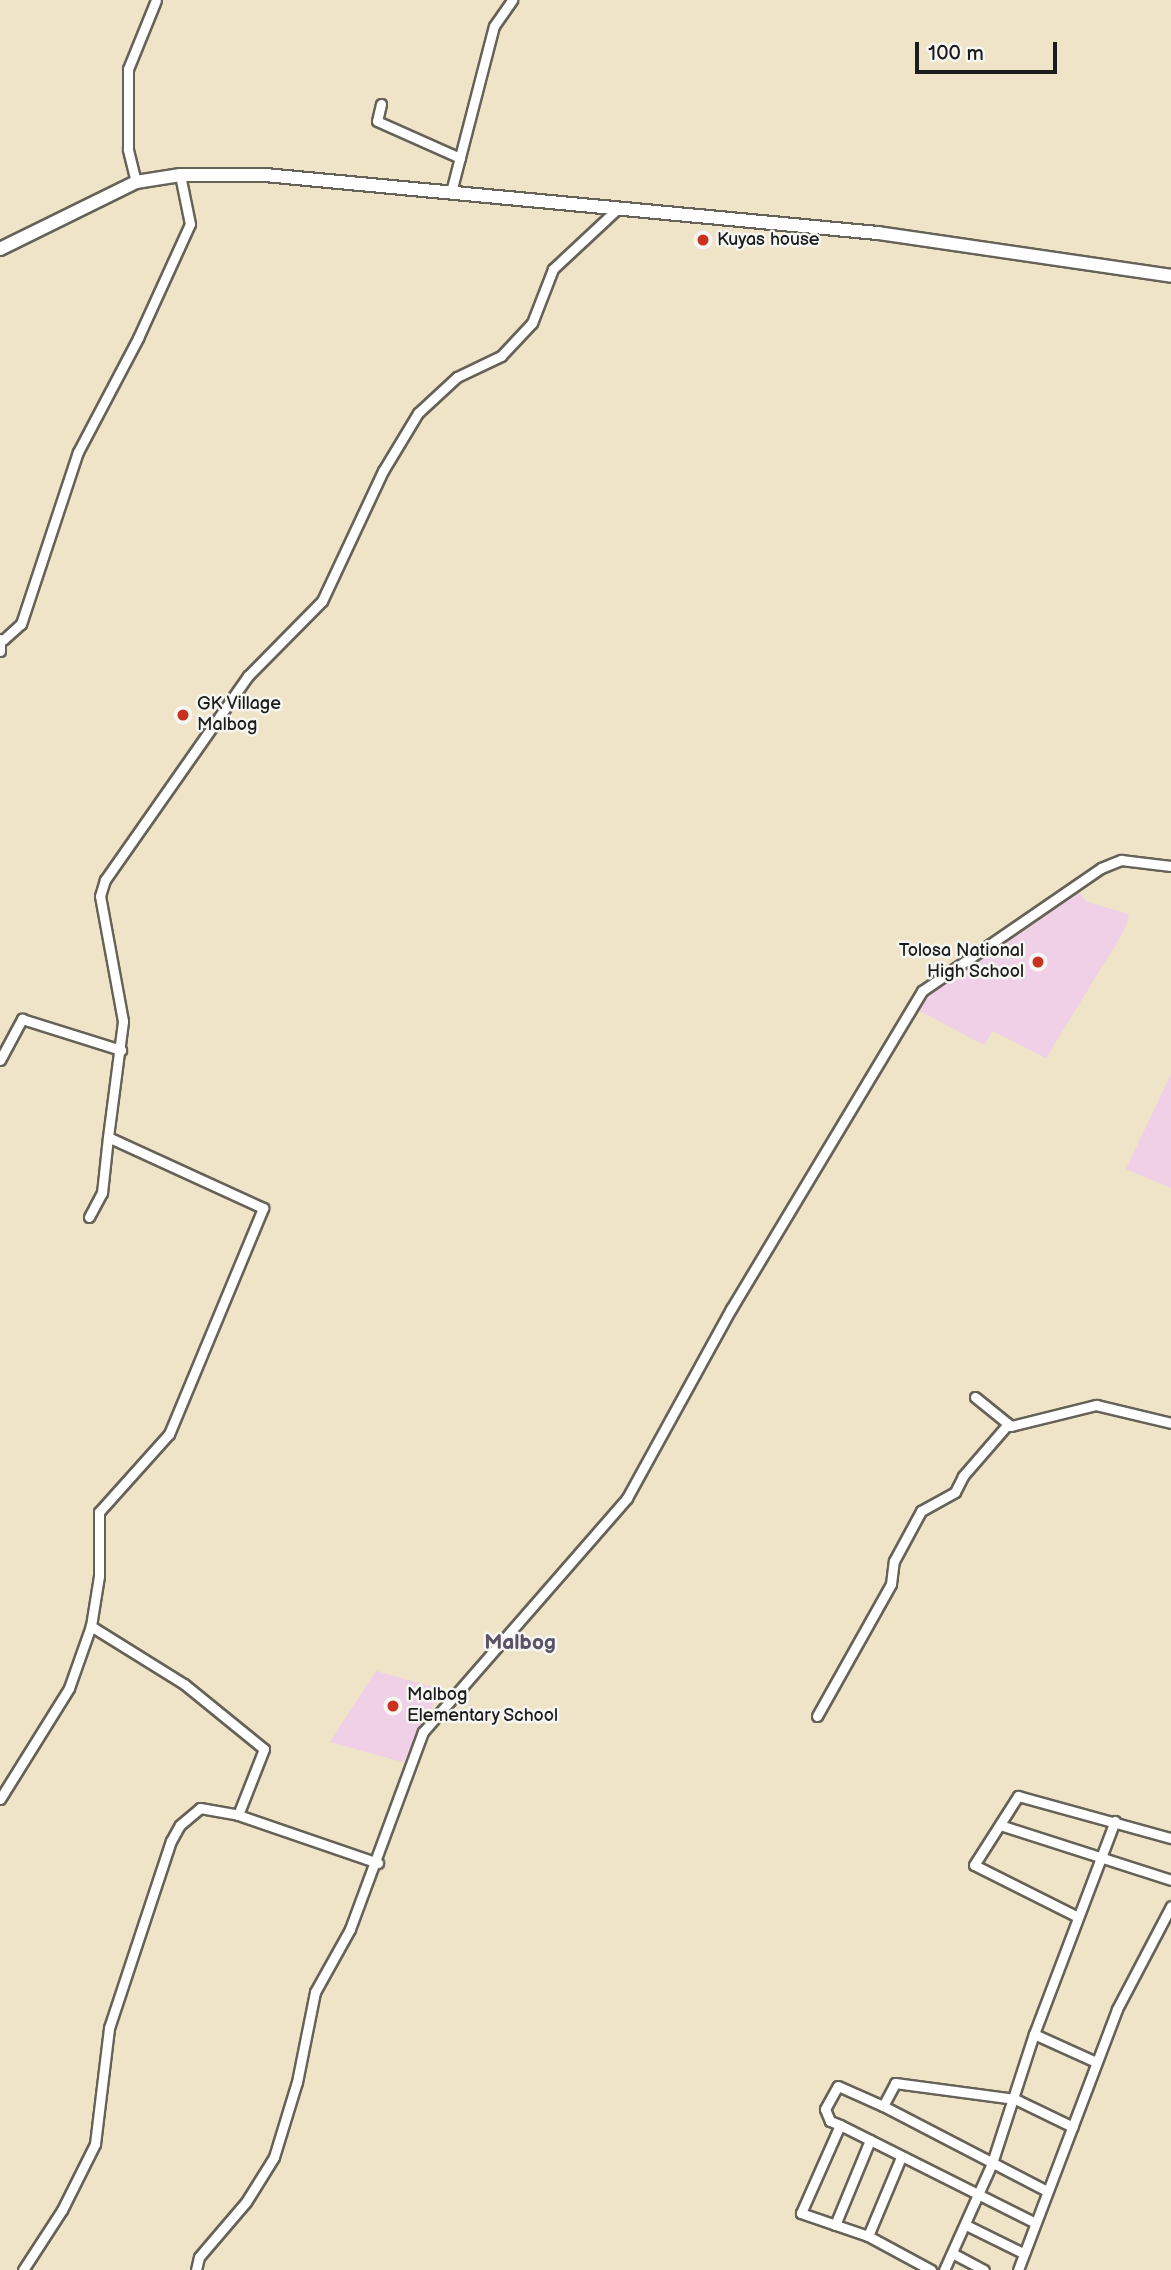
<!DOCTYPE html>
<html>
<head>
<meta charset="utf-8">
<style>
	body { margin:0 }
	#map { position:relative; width:1171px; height:2270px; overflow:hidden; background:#efe3c8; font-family:"Balsamiq Sans",sans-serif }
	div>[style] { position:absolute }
	.built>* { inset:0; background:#efd0e6 }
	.roads { filter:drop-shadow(2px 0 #666258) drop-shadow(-2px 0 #666258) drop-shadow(0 2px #666258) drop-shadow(0 -2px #666258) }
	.street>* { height:9px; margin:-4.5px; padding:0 4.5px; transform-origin:4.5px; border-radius:4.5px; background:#fff }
	.secondary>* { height:12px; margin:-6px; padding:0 6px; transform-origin:6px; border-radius:6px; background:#fff }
	.dots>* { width:19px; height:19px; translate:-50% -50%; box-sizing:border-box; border:4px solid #f6f6f2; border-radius:50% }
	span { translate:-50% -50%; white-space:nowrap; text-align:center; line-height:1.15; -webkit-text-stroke:5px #f6f6f2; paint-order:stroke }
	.poi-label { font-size:18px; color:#1c1c1c }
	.left { translate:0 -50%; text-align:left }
	.right { translate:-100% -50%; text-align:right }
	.quarter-label { font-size:21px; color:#5b5266; font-weight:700 }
	.scale { position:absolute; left:915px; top:42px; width:142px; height:32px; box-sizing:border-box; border:4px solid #1c1c1c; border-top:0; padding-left:9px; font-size:21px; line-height:24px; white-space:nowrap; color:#1c1c1c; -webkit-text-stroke:5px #f6f6f2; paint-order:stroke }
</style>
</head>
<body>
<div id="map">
	<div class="built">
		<i style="clip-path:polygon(1076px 889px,1087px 902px,1129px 914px,1124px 931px,1046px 1058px,993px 1031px,984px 1045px,918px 1010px,926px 994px)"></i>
		<i style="clip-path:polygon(1171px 1074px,1171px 1188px,1126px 1169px)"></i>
		<i style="clip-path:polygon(376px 1671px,441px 1689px,403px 1762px,330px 1742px)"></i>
	</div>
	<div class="roads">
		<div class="street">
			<i style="left:381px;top:104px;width:17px;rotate:103deg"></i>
			<i style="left:377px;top:121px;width:91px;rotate:24deg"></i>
			<i style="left:136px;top:182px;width:34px;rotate:-104deg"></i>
			<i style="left:128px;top:149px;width:80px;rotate:-90deg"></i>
			<i style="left:128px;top:69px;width:74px;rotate:-67.9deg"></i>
			<i style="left:451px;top:192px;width:171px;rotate:-75.5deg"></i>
			<i style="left:494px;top:26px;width:32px;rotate:-55deg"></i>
			<i style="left:0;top:639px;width:12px;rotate:90deg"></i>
			<i style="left:3px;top:640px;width:24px;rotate:-42deg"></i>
			<i style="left:21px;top:624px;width:181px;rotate:-71.7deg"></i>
			<i style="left:78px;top:452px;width:129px;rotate:-62.2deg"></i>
			<i style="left:138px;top:338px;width:125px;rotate:-65.5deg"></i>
			<i style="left:190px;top:224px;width:50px;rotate:-101.5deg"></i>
			<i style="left:0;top:1060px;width:47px;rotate:-61.8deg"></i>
			<i style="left:22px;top:1019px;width:104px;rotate:17.4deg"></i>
			<i style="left:89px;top:1217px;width:27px;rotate:-62deg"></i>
			<i style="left:102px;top:1193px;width:56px;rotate:-83.9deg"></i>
			<i style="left:975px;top:1397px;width:46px;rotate:38.9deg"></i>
			<i style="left:1011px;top:1426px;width:88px;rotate:-13.9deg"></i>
			<i style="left:1096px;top:1405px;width:77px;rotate:13.5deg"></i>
			<i style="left:817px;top:1716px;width:151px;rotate:-60.7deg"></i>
			<i style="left:891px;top:1584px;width:23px;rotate:-83deg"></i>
			<i style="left:894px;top:1561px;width:57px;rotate:-61.6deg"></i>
			<i style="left:921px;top:1511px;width:39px;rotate:-29deg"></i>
			<i style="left:955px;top:1492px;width:18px;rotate:-63deg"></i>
			<i style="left:963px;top:1476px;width:69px;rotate:-49.1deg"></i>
			<i style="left:0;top:1799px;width:131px;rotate:-58.1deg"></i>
			<i style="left:69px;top:1688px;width:66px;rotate:-70.5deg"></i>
			<i style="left:238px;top:1815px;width:71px;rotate:-68.5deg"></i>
			<i style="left:264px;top:1749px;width:103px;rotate:-140.9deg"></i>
			<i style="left:184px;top:1684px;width:110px;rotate:-148.1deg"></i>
			<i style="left:91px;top:1626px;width:51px;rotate:-80.9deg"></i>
			<i style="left:99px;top:1576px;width:64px;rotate:-90deg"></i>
			<i style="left:99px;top:1512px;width:105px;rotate:-48.1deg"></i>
			<i style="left:169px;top:1434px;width:245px;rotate:-67.4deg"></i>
			<i style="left:263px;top:1208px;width:170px;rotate:-155.4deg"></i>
			<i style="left:108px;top:1137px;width:117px;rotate:-82.6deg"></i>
			<i style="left:123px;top:1021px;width:127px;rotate:-100.4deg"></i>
			<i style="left:100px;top:896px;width:17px;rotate:-73deg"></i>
			<i style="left:105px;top:880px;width:249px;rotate:-55deg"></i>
			<i style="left:248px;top:676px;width:105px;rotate:-45.4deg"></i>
			<i style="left:322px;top:601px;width:144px;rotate:-64.9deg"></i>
			<i style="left:383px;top:471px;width:68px;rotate:-58.9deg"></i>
			<i style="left:418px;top:413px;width:53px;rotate:-42.7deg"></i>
			<i style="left:457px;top:377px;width:49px;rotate:-25.5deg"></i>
			<i style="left:501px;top:356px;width:45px;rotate:-46.8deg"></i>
			<i style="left:532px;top:323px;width:58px;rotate:-68.7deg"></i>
			<i style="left:553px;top:269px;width:86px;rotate:-43.1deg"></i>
			<i style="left:1000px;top:1825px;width:180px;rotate:17.8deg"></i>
			<i style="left:1078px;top:1917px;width:116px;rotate:-153.4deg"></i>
			<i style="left:974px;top:1865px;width:82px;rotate:-57.5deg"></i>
			<i style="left:1018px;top:1796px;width:159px;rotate:15.4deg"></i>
			<i style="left:1034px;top:2034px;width:68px;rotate:24.3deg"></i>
			<i style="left:840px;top:2125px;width:11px;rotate:-158deg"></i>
			<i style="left:830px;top:2121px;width:13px;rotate:-113deg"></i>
			<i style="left:825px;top:2109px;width:26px;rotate:-61deg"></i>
			<i style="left:838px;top:2086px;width:49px;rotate:24deg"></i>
			<i style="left:1047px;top:2191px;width:185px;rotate:-152.6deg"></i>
			<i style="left:883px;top:2106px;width:26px;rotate:-62deg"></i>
			<i style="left:895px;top:2083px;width:121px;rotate:7.6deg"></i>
			<i style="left:1015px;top:2099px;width:64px;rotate:25.8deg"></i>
			<i style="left:835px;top:2225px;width:92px;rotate:-67.6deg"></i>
			<i style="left:966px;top:2225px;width:64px;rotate:26.2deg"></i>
			<i style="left:868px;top:2236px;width:86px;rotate:-67.3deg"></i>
			<i style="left:952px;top:2253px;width:36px;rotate:28deg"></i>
			<i style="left:23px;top:2270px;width:72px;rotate:-57deg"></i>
			<i style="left:62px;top:2210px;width:74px;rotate:-63.4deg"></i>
			<i style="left:95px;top:2144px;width:117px;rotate:-83.1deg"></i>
			<i style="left:109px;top:2028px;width:197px;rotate:-71.7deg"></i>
			<i style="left:171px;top:1841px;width:18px;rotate:-61deg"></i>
			<i style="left:180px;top:1825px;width:26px;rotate:-40deg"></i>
			<i style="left:200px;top:1808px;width:39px;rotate:10deg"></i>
			<i style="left:238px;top:1815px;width:148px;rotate:18.9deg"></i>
			<i style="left:196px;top:2270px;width:13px;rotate:-77deg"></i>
			<i style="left:199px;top:2257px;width:72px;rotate:-49.5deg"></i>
			<i style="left:246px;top:2202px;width:53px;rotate:-58.1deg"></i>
			<i style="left:274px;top:2157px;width:78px;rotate:-73deg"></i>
			<i style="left:297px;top:2082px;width:92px;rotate:-78.7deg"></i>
			<i style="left:315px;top:1992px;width:72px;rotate:-60.9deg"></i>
			<i style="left:350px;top:1929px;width:210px;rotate:-69.7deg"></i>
			<i style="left:423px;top:1732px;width:310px;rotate:-48.9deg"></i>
			<i style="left:627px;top:1498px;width:216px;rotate:-61.2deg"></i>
			<i style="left:731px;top:1309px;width:371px;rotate:-59deg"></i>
			<i style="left:922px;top:991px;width:217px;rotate:-34.5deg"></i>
			<i style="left:1101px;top:868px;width:22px;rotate:-22deg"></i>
			<i style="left:1121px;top:860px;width:50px;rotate:6.8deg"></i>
			<i style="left:931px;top:2270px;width:72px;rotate:-151.6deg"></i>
			<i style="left:868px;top:2236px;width:71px;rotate:-161.1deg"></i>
			<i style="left:801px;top:2213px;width:96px;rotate:-66.1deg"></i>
			<i style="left:840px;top:2125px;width:217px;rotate:26.6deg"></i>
			<i style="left:944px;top:2270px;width:117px;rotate:-65.8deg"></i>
			<i style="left:992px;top:2163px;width:136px;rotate:-72deg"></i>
			<i style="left:1034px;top:2034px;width:228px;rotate:-69.2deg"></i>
			<i style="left:1018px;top:2270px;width:279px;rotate:-69.2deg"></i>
			<i style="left:1117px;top:2009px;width:116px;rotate:-62.3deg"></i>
		</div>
		<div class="secondary">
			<i style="left:0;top:249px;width:152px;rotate:-26.2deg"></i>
			<i style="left:136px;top:182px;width:45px;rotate:-9deg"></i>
			<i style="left:180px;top:175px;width:85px"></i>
			<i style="left:265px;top:175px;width:616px;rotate:5.41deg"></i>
			<i style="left:878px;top:233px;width:296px;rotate:8.3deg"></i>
		</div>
	</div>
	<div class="dots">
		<i style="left:703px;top:240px;background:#c8321e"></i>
		<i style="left:183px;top:715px;background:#c8321e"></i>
		<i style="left:1038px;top:962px;background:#c8321e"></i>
		<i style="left:393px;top:1706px;background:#c8321e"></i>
	</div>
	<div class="poi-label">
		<span class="left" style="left:717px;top:240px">Kuyas house</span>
		<span class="left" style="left:197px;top:715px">GK Village<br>Malbog</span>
		<span class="right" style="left:1024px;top:962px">Tolosa National<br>High School</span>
		<span class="left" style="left:407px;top:1706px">Malbog<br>Elementary School</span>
	</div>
	<div class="quarter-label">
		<span style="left:520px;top:1643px">Malbog</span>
	</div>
	<div class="scale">100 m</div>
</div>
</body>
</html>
